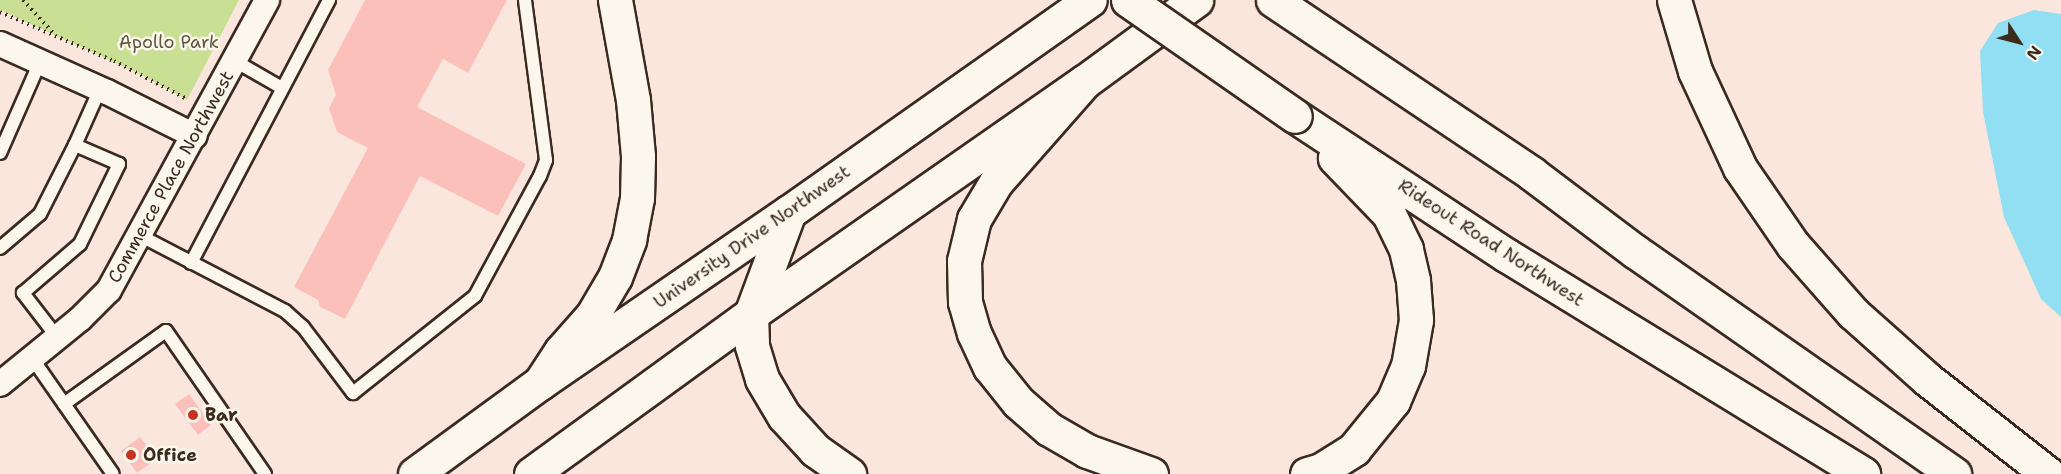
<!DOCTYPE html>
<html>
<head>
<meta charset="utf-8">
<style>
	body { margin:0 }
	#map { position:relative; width:2061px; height:474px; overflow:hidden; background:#fbe6dd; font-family:"Shantell Sans",sans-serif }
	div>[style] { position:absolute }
	.green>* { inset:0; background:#c9df94 }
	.water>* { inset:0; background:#92def2 }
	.building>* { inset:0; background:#fcc0bb }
	.path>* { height:4px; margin-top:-2px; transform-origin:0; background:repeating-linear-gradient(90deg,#3b2a1e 0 1.5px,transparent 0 6px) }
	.roads { filter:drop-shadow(2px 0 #3b2a1e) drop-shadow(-2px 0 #3b2a1e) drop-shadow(0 2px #3b2a1e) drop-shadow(0 -2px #3b2a1e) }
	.service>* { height:12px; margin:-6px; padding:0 6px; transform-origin:6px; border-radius:6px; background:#fbf7ec }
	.minor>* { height:24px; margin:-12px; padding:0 12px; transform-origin:12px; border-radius:12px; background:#fbf7ec }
	.trunk>* { height:33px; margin:-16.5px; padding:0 16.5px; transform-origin:16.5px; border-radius:16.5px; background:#fbf7ec }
	.motorway>* { height:33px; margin:-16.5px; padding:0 16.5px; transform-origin:16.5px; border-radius:16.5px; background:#fbf7ec }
	.bridges { filter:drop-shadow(2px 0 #3b2a1e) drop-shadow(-2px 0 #3b2a1e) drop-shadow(0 2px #3b2a1e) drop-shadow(0 -2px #3b2a1e) }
	.motorway-bridge>* { height:33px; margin:-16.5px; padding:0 16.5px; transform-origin:16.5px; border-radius:16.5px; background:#fbf7ec }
	.dots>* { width:16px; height:16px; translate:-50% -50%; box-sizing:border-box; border:3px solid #fbf7ec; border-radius:50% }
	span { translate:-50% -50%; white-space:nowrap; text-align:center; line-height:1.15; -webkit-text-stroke:5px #fbf7ec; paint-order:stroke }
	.park-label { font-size:18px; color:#5e573c }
	.street-label { font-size:18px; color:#3b2a1e }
	.poi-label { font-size:18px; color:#3b2a1e; font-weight:700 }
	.left { translate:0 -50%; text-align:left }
	.north { position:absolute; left:1989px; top:12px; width:60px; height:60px; -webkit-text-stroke:4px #fbf7ec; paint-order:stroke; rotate:126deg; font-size:16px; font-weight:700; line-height:24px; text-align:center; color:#3b2a1e }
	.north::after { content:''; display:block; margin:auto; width:21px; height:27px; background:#3b2a1e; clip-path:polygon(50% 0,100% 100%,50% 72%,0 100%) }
</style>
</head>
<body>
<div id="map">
	<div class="green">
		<i style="clip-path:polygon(0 0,239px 0,187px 100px,140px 74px,0 10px)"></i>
	</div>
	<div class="water">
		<i style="clip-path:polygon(2034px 10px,2061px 14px,2061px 317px,2041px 299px,2004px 217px,1983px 112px,1980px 51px,1998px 23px)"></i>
	</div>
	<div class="building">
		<i style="clip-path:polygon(365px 0,507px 0,468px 73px,443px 59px,417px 107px,526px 164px,498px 216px,420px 176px,345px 319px,320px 307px,318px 300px,294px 287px,368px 148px,337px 132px,329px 108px,336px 95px,328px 70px)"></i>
		<i style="clip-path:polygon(189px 394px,211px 425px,198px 435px,175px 404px)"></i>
		<i style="clip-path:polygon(140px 437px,157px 459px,137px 473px,121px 451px)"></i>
	</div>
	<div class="path">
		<i style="left:23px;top:0;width:47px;rotate:47.6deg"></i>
		<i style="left:0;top:12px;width:124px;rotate:23.3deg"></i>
		<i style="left:114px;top:61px;width:82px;rotate:27.5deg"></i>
	</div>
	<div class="roads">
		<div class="service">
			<i style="left:235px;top:61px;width:54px;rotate:29.9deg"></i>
			<i style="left:0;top:153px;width:99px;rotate:-66.3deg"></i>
			<i style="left:141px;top:236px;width:162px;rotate:27.5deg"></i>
			<i style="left:285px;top:311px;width:24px;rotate:42deg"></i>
			<i style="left:303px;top:327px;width:83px;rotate:52.9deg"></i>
			<i style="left:353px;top:393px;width:156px;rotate:-38.5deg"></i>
			<i style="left:475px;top:296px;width:136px;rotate:-61.6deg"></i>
			<i style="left:540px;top:176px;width:17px;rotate:-69deg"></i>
			<i style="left:546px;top:160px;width:161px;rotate:-97.5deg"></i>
			<i style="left:0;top:248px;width:52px;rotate:-40.4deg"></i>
			<i style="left:40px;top:214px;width:77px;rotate:-63.1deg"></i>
			<i style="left:191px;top:263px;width:297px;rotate:-62.3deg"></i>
			<i style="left:57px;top:337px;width:56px;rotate:-127.7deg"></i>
			<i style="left:23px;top:293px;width:75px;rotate:-40.7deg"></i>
			<i style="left:80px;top:244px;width:89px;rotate:-64deg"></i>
			<i style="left:119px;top:164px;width:48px;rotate:-156.6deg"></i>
			<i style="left:75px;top:145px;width:61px;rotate:-65.9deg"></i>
			<i style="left:32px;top:358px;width:141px;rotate:55.1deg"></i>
			<i style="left:64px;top:404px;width:125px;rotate:-35.6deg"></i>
			<i style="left:166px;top:331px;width:174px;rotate:55.3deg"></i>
		</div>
		<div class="minor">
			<i style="left:0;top:44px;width:117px;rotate:24.2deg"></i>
			<i style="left:107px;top:92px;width:98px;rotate:26.6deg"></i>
			<i style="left:0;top:384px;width:103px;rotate:-39.1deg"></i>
			<i style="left:80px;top:319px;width:41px;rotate:-45deg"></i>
			<i style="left:109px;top:290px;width:330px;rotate:-61.4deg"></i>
		</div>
		<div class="trunk">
			<i style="left:415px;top:474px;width:155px;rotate:-36.1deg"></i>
			<i style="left:540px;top:383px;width:302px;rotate:-34.5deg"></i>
			<i style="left:789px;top:212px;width:368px;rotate:-35.2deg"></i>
			<i style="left:531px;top:474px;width:272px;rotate:-36deg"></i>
			<i style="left:751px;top:314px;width:406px;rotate:-34.9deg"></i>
			<i style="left:1084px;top:82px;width:139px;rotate:-36.2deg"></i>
		</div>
		<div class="motorway">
			<i style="left:1273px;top:0;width:311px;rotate:33.8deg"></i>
			<i style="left:1531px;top:173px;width:131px;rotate:37deg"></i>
			<i style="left:1636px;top:252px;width:388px;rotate:34.9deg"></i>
			<i style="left:1674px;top:0;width:74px;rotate:73.5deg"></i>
			<i style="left:1695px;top:71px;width:107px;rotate:65.1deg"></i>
			<i style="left:1740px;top:168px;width:93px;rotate:55.5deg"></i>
			<i style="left:1793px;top:245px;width:91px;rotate:48.6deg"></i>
			<i style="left:1853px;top:313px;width:99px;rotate:41.7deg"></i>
			<i style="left:1927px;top:379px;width:154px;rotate:38.1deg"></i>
			<i style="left:1084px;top:82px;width:133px;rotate:131.3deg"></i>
			<i style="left:996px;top:182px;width:43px;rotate:120.7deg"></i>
			<i style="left:974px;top:219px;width:43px;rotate:103.4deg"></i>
			<i style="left:964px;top:261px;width:41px;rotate:88.6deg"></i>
			<i style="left:965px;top:302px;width:32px;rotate:74deg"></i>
			<i style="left:974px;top:333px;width:38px;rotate:65deg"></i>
			<i style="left:990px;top:367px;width:45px;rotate:51.3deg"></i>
			<i style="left:1018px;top:402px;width:41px;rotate:41.1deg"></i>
			<i style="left:1049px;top:429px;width:44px;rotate:30.1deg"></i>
			<i style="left:1087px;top:451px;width:68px;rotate:19.8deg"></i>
			<i style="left:1295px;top:116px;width:253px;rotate:33.4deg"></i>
			<i style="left:1506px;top:255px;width:419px;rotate:31.5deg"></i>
			<i style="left:789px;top:212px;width:109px;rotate:110.4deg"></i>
			<i style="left:751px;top:314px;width:32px;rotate:88deg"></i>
			<i style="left:752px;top:346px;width:34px;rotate:73deg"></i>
			<i style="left:762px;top:379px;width:43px;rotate:59.3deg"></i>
			<i style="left:784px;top:416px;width:46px;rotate:47.6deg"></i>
			<i style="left:815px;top:450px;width:42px;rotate:35.2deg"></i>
			<i style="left:540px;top:383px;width:38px;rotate:-57deg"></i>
			<i style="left:561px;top:351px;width:47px;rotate:-48.5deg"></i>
			<i style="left:592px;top:316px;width:45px;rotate:-59.5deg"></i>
			<i style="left:615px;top:277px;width:40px;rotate:-69deg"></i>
			<i style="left:629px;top:240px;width:43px;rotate:-79.2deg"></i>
			<i style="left:637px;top:198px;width:42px;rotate:-88.6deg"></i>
			<i style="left:638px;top:156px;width:56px;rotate:-95.1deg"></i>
			<i style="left:633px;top:100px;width:102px;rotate:-100.2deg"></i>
			<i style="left:1307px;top:474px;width:15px;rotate:-16deg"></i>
			<i style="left:1321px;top:470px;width:39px;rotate:-32deg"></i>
			<i style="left:1354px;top:449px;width:62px;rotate:-50.9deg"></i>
			<i style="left:1393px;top:401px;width:38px;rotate:-67deg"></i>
			<i style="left:1408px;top:366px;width:47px;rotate:-80.1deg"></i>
			<i style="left:1416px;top:320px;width:40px;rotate:-94.3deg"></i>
			<i style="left:1413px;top:280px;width:32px;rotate:-103deg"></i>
			<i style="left:1406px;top:249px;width:39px;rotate:-116deg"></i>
			<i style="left:1389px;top:214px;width:78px;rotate:-134deg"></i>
		</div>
	</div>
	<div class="bridges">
		<div class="motorway-bridge">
			<i style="left:1128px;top:0;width:203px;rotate:34.8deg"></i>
		</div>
	</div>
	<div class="dots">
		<i style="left:193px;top:415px;background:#c8321e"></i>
		<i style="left:131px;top:455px;background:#c8321e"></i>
	</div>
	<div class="park-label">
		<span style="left:169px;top:42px">Apollo Park</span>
	</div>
	<div class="street-label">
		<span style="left:171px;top:177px;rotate:-61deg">Commerce Place Northwest</span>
		<span style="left:752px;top:237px;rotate:-35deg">University Drive Northwest</span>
		<span style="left:1491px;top:243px;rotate:33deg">Rideout Road Northwest</span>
	</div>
	<div class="poi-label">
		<span class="left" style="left:205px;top:415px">Bar</span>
		<span class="left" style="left:143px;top:455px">Office</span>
	</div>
	<div class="north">N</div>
</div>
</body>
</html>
